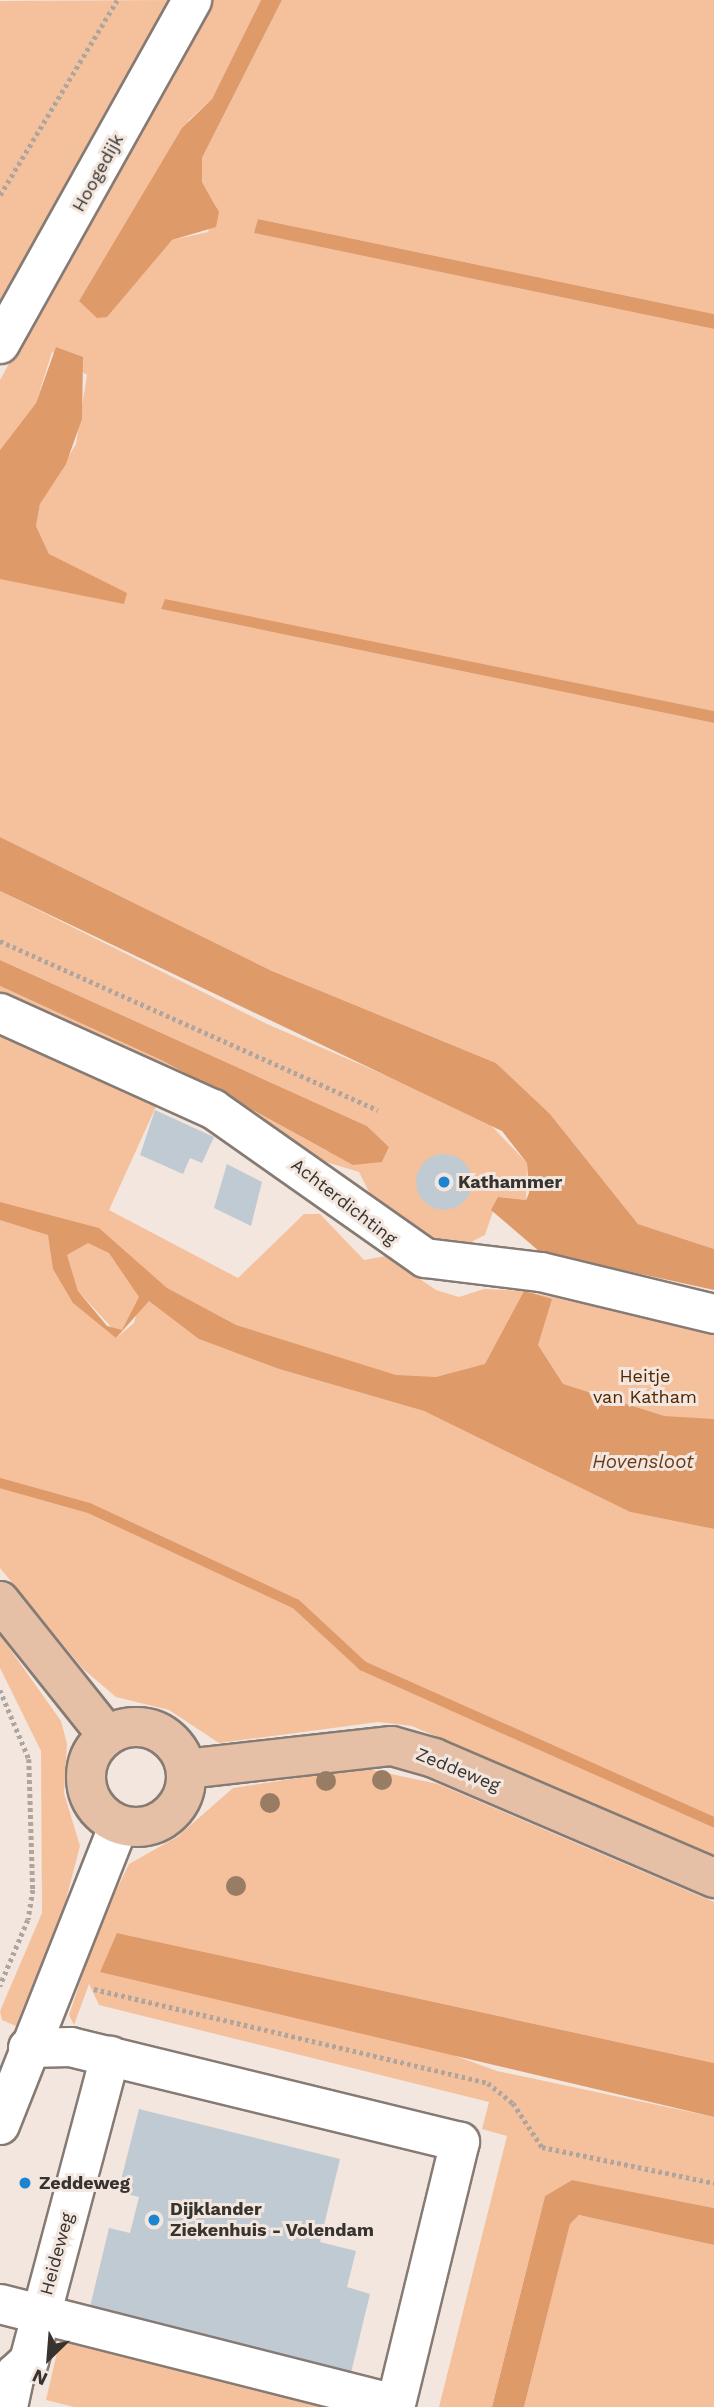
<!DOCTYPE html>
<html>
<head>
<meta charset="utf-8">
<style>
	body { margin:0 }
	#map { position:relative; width:714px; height:2407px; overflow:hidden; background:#f2e6de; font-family:"Work Sans",sans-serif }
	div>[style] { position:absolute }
	.green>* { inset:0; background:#f5c19d }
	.water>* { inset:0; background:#df9a69 }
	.stream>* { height:10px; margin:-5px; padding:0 5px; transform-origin:5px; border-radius:5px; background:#df9a69 }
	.building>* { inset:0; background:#c0cad3 }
	.round { border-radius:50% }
	.path>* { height:4.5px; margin-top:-2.25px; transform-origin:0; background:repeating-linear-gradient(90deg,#afa59f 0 3.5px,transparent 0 7px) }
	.roads { filter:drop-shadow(2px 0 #867b74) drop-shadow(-2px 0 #867b74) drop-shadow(0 2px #867b74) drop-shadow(0 -2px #867b74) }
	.minor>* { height:38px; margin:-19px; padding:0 19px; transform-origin:19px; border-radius:19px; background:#fff }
	.major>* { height:38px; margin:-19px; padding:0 19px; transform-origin:19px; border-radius:19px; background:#e5c0a6 }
	.major>.ring { margin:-19px; padding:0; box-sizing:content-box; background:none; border:38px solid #e5c0a6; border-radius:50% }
	.trees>* { width:20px; height:20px; margin:-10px; border-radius:50%; background:#997c64 }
	.dots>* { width:19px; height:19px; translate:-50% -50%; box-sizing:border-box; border:4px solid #f2e6de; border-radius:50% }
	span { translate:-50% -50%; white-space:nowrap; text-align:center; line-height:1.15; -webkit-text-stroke:6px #f2e6de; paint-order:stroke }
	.street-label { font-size:18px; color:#37332f }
	.poi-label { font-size:18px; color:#37332f; font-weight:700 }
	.left { translate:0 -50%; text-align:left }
	.park-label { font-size:18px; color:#512600 }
	.water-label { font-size:19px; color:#683a16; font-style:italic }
	.north { position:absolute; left:14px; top:2323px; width:70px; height:70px; -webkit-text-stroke:5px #f2e6de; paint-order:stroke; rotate:205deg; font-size:19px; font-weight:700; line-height:28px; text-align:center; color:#37332f }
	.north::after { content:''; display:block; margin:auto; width:24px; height:32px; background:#37332f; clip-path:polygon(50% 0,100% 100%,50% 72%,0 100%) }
</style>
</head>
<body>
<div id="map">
	<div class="green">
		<i style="clip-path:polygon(173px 0,0 311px,0 1px)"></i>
		<i style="clip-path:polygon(212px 0,261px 0,212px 99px,189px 120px,79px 301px,128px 287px,172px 240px,208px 232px,216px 206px,202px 182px,202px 158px,282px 0,714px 0,714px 314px,258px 219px,255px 233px,714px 329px,714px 711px,165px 600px,161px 609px,714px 723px,714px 1249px,638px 1224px,550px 1114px,496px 1063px,272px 971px,0 837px,0 579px,84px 576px,49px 554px,36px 526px,40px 504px,76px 444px,87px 375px,52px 352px,36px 403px,0 450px,0 380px)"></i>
		<i style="clip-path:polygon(0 891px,267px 1024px,484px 1118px,527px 1163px,526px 1200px,498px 1197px,485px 1235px,459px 1248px,441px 1246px,375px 1204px,359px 1172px,323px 1161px,0 997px,0 986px,163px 1061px,327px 1151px,382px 1162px,389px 1147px,367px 1126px,0 960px)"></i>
		<i style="clip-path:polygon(evenodd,0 1031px,159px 1100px,109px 1210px,238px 1278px,304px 1214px,320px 1214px,364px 1260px,386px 1256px,436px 1290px,459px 1297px,484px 1289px,524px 1291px,714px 1332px,714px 1477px,199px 1339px,279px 1369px,424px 1411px,630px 1512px,714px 1529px,714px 1856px,412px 1726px,378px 1722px,219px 1743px,169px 1710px,116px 1697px,83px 1669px,0 1568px,0 1031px,70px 1265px,78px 1291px,114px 1330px,122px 1330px,139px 1305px,134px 1323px,116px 1338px,53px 1269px,70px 1265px)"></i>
		<i style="clip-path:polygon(0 1635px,61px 1721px,67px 1744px,64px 1793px,80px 1846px,63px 1911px,16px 2026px,2px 2020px,0 2011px,42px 1913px,41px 1751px,0 1668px)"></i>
		<i style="clip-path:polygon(363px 1768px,438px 1784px,714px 1902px,714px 2063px,117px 1933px,497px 2071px,714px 2117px,714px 2208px,572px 2180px,545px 2196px,492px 2407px,439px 2407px,507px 2136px,482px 2129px,489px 2102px,99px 2005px,89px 1984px,74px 2025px,69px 2015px,99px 1926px,129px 1864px,177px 1837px,233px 1788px)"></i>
		<i style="clip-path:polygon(579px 2215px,714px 2245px,714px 2407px,524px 2407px,570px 2224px)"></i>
		<i style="clip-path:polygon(62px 2331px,361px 2407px,74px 2407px,46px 2400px)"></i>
	</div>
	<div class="water">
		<i style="clip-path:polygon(261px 0,282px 0,202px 158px,202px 182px,219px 212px,216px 227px,172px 240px,107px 317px,97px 318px,79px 301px,182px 128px,212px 99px)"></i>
		<i style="clip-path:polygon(258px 219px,714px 314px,714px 329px,254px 233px)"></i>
		<i style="clip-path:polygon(56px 347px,83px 357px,82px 419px,66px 464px,40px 504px,36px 526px,49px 554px,127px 593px,124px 604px,0 579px,0 450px,36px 403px)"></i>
		<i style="clip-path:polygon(165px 599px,714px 711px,714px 723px,161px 609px)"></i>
		<i style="clip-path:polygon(0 837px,272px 971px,496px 1063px,550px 1114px,638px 1224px,714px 1249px,714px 1290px,540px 1252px,491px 1210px,498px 1197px,526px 1200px,529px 1193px,527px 1163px,502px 1131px,0 891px)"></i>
		<i style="clip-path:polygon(0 960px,367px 1126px,389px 1147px,382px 1162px,353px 1165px,163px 1061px,0 986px)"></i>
		<i style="clip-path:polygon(evenodd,0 1202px,99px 1228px,167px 1288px,236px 1325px,396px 1375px,436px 1377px,485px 1364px,524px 1291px,552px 1299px,538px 1345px,563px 1384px,664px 1416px,714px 1419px,714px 1529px,630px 1512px,424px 1411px,279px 1369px,199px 1339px,149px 1301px,116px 1338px,73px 1303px,53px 1269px,48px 1235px,0 1220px,0 1202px,88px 1243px,109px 1253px,139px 1297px,122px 1330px,107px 1326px,78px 1291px,67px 1255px,88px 1243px)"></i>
		<i style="clip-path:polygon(117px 1933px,714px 2063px,714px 2117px,100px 1972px)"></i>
		<i style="clip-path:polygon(572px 2180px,714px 2208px,714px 2245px,579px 2215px,570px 2224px,524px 2407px,492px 2407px,545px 2196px)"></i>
	</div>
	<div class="stream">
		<i style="left:0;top:1483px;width:92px;rotate:15.7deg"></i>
		<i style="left:89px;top:1508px;width:228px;rotate:24.9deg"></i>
		<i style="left:296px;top:1604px;width:91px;rotate:42.8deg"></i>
		<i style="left:363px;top:1666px;width:384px;rotate:24deg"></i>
	</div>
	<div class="building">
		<i style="clip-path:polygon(155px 1110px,214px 1137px,202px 1163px,190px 1158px,183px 1174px,140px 1155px)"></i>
		<i class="round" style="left:416px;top:1154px;width:56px;height:56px"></i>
		<i style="clip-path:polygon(227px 1164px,262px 1182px,251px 1226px,214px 1208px)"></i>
		<i style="clip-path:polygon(139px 2109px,340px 2159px,320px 2242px,356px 2251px,347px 2287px,370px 2294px,350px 2377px,89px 2311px,109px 2228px,130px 2233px,139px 2197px,118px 2192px)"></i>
	</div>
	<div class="path">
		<i style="left:0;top:195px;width:227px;rotate:-59deg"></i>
		<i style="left:0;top:941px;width:414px;rotate:24.1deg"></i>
		<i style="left:0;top:1690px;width:75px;rotate:67.2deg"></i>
		<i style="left:29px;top:1759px;width:131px;rotate:88.3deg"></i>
		<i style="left:33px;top:1890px;width:30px;rotate:99deg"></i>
		<i style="left:28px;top:1920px;width:72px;rotate:113deg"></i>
		<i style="left:94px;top:1989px;width:405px;rotate:13.4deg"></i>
		<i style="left:488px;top:2083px;width:32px;rotate:39deg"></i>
		<i style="left:513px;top:2103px;width:53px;rotate:56.6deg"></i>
		<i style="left:542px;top:2147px;width:176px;rotate:11.8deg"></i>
	</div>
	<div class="roads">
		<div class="minor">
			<i style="left:0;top:344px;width:394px;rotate:-60.8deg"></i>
			<i style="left:0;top:1013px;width:234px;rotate:24.3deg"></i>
			<i style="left:213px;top:1109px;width:259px;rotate:35.1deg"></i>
			<i style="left:425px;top:1258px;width:117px;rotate:6.9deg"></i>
			<i style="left:541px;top:1272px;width:178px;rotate:13.6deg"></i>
			<i style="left:0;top:2125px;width:323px;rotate:-68.4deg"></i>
			<i style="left:0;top:2304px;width:408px;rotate:14.2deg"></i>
			<i style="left:396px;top:2404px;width:270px;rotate:-76.3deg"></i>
			<i style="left:460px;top:2142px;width:400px;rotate:-166.3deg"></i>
			<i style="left:71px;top:2047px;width:43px;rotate:178.7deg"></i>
			<i style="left:8px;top:2407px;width:34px;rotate:-78deg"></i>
			<i style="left:15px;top:2374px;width:19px;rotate:-43deg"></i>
			<i style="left:29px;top:2361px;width:316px;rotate:-75.1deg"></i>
		</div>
		<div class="major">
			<i style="left:0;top:1601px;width:171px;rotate:51.4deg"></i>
			<i class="ring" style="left:86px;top:1727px;width:62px;height:62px"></i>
			<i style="left:186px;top:1769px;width:207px;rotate:-6.4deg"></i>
			<i style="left:392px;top:1746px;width:44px;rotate:15.9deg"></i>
			<i style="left:434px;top:1758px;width:305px;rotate:23.2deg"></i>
		</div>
	</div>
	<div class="trees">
		<i style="left:382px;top:1780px"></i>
		<i style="left:326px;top:1781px"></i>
		<i style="left:270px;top:1803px"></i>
		<i style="left:236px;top:1886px"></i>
	</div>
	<div class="dots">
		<i style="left:444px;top:1182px;background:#1d85d0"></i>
		<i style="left:25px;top:2183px;background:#1d85d0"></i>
		<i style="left:154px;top:2220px;background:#1d85d0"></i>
	</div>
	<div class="street-label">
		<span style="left:98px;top:173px;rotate:-61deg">Hoogedijk</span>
		<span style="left:344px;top:1202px;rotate:38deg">Achterdichting</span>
		<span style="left:458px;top:1770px;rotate:22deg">Zeddeweg</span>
		<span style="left:57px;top:2254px;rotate:-75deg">Heideweg</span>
	</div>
	<div class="poi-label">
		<span class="left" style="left:458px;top:1182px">Kathammer</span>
		<span class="left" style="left:39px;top:2183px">Zeddeweg</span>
		<span class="left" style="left:170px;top:2220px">Dijklander<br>Ziekenhuis - Volendam</span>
	</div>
	<div class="park-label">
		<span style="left:645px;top:1387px">Heitje<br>van Katham</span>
	</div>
	<div class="water-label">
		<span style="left:643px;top:1462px">Hovensloot</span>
	</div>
	<div class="north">N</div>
</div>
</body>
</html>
